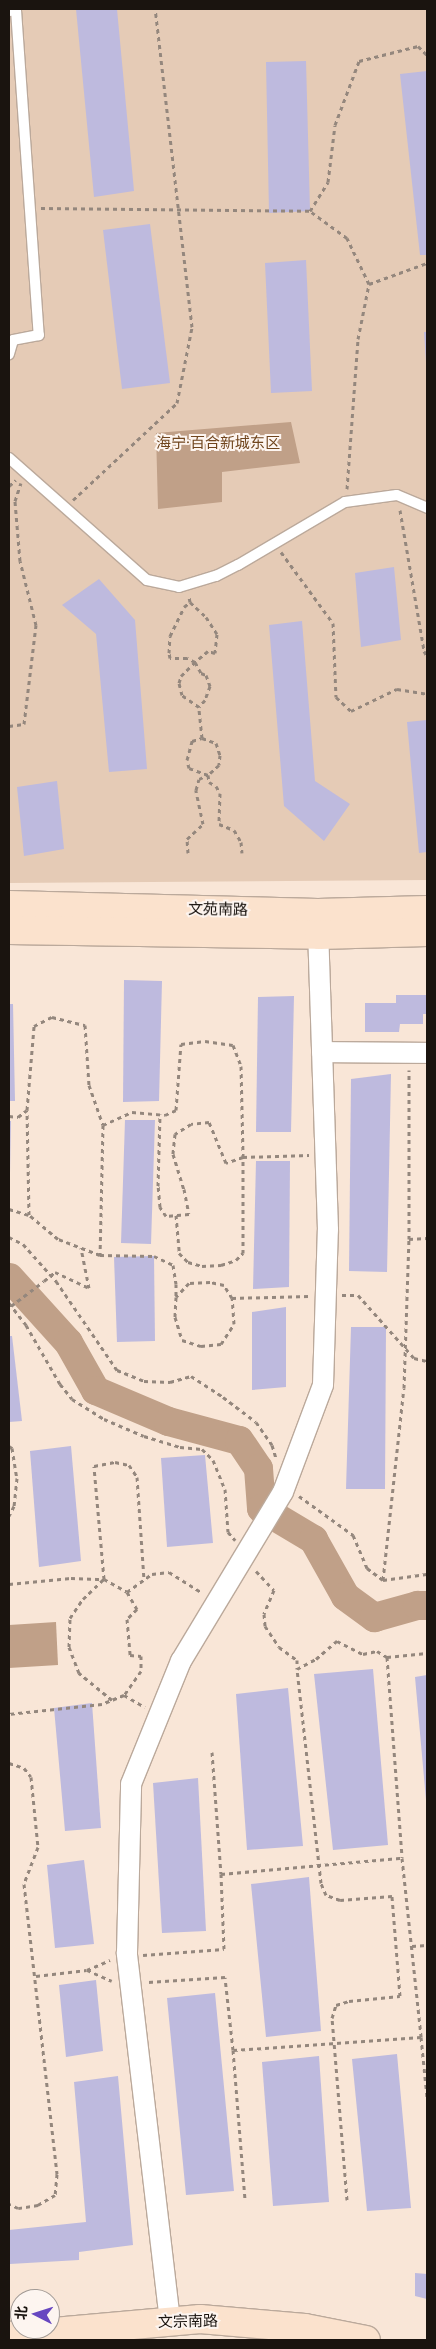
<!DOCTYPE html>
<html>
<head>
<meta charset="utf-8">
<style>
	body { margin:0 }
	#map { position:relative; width:436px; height:2349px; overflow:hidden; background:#f9e6d7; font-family:Roboto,"Noto Sans SC",sans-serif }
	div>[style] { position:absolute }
	.green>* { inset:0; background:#e5cbb6 }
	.water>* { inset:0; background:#c0a088 }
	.river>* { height:29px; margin:-14.5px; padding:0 14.5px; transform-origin:14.5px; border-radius:14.5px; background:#c0a088 }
	.building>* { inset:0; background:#bebade }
	.path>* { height:3px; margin-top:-1.5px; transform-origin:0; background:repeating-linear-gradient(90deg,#94877d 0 4px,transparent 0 8px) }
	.roads { filter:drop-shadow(1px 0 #bba99b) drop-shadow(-1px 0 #bba99b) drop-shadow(0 1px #bba99b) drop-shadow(0 -1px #bba99b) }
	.lane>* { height:10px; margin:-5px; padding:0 5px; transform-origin:5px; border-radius:5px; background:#fff }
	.street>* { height:20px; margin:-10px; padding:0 10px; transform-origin:10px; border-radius:10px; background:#fff }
	.secondary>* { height:28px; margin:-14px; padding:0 14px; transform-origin:14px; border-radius:14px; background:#fbe2cd }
	.path-bridge>* { height:3px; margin-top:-1.5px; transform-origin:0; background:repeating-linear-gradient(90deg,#94877d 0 4px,transparent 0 8px) }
	span { translate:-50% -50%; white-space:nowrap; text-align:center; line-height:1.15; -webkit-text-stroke:4px #fdf5f0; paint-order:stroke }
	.park-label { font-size:15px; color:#70451d }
	.street-label { font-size:15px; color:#1a140f }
	.frame { position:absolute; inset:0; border:10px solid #1a140f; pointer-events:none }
	.north { position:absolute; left:10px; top:2289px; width:50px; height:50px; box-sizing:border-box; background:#fdf5f0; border:1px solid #a29b96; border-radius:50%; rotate:275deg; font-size:14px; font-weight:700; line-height:20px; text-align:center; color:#1a140f }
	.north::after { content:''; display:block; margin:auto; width:18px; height:22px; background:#6747c0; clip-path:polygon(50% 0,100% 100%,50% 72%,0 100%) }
</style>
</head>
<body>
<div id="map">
	<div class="green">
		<i style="clip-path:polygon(9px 9px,427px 9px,427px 880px,9px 883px)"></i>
	</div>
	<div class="water">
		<i style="clip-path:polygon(291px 422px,300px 463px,222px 472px,222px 502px,158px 509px,156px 433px)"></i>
		<i style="clip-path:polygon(56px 1622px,58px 1665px,9px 1668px,9px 1625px)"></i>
	</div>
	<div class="river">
		<i style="left:9px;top:1277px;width:88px;rotate:47.8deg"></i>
		<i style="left:68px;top:1342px;width:55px;rotate:60.6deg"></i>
		<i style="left:95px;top:1390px;width:79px;rotate:23deg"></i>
		<i style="left:168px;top:1421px;width:73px;rotate:15deg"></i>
		<i style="left:239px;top:1440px;width:34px;rotate:56deg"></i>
		<i style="left:258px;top:1468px;width:40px;rotate:85.7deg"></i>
		<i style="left:261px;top:1508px;width:61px;rotate:30.8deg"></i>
		<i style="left:313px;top:1539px;width:65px;rotate:60.7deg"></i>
		<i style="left:345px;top:1596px;width:36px;rotate:36deg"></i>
		<i style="left:374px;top:1617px;width:45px;rotate:-15.6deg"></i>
		<i style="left:417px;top:1605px;width:10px"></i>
	</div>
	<div class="building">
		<i style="clip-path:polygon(76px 9px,117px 9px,134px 191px,94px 197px)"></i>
		<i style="clip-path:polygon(306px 61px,310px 211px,269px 213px,266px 62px)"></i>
		<i style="clip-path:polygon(427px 71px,427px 255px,420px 255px,400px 74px)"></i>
		<i style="clip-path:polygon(150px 224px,170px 383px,122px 389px,103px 230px)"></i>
		<i style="clip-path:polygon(306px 260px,312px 391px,271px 393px,265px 263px)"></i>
		<i style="clip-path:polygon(424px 332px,427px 332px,427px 362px,426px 362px)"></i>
		<i style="clip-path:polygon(394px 567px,401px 640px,361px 647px,355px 573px)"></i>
		<i style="clip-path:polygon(99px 579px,135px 620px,147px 769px,109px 772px,96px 634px,62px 605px)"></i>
		<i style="clip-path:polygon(302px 621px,315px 781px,350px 804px,324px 841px,284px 806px,269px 625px)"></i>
		<i style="clip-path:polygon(427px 720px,427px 852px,419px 853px,407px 722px)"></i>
		<i style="clip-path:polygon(57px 781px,64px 849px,24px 856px,17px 787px)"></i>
		<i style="clip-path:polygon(124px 980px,162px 981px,159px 1101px,123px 1102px)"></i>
		<i style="clip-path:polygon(396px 995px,427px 995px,427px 1014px,423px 1014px,423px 1024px,400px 1024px,399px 1032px,365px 1032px,365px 1003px,396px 1003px)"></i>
		<i style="clip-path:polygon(294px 996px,291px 1132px,256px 1132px,258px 997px)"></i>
		<i style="clip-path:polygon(9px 1004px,13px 1004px,15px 1101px,9px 1101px)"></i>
		<i style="clip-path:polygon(391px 1074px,387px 1272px,349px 1271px,351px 1079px)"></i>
		<i style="clip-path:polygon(125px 1120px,155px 1120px,151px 1244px,121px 1243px)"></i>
		<i style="clip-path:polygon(9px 1121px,11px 1121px,10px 1173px,9px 1173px)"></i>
		<i style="clip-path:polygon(256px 1161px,290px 1161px,289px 1287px,253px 1289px)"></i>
		<i style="clip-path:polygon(154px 1256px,155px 1341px,117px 1342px,114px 1257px)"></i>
		<i style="clip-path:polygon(286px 1307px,286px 1387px,252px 1390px,252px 1312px)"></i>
		<i style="clip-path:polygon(351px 1327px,386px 1327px,385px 1489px,346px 1489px)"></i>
		<i style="clip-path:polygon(9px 1336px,12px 1336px,22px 1421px,9px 1422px)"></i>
		<i style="clip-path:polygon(71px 1446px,81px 1561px,39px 1567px,30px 1451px)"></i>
		<i style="clip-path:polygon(205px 1455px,213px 1543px,167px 1547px,161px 1458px)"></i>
		<i style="clip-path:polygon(373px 1669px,388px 1845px,333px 1850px,314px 1674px)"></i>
		<i style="clip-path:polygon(427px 1675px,427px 1800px,426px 1800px,415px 1677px)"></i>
		<i style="clip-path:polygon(288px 1688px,303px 1846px,247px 1850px,236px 1694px)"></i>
		<i style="clip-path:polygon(92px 1703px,101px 1828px,65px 1831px,54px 1708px)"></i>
		<i style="clip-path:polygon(198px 1778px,206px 1931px,162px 1933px,153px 1783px)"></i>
		<i style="clip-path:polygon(84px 1860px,94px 1944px,55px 1948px,47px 1865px)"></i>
		<i style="clip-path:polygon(309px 1877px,321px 2031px,266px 2037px,251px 1884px)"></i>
		<i style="clip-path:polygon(96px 1980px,103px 2051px,66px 2057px,59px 1985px)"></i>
		<i style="clip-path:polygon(215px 1993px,234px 2191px,186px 2195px,167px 1998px)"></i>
		<i style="clip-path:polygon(397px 2054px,411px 2208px,367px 2211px,352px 2059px)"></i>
		<i style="clip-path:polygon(319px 2056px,329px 2202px,273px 2206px,262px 2062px)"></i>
		<i style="clip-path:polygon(118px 2076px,133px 2245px,79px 2252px,79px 2260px,10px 2264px,9px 2230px,86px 2222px,74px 2082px)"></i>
		<i style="clip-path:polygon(415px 2273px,427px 2274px,427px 2299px,415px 2296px)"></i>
	</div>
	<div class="path">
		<i style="left:41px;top:208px;width:269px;rotate:0.6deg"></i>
		<i style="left:369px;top:284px;width:62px;rotate:-19.9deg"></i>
		<i style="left:9px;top:486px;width:9px;rotate:-41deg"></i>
		<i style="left:347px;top:489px;width:150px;rotate:-85.8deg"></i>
		<i style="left:358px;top:339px;width:56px;rotate:-78.7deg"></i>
		<i style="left:369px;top:284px;width:51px;rotate:-115.6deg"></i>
		<i style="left:347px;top:238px;width:46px;rotate:-143.9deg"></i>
		<i style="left:310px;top:211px;width:34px;rotate:-58deg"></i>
		<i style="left:328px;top:182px;width:57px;rotate:-83deg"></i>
		<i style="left:335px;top:125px;width:68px;rotate:-69.4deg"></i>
		<i style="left:359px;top:61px;width:61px;rotate:-14.3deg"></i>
		<i style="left:418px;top:46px;width:13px;rotate:45deg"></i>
		<i style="left:73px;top:500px;width:142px;rotate:-43deg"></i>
		<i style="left:177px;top:403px;width:77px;rotate:-78.8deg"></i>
		<i style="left:192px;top:327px;width:320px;rotate:-96.6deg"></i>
		<i style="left:400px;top:510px;width:143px;rotate:80.3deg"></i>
		<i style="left:424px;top:651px;width:6px;rotate:59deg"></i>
		<i style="left:281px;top:552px;width:88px;rotate:53.8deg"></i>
		<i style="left:333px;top:623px;width:74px;rotate:87.7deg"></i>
		<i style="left:336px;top:697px;width:21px;rotate:43deg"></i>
		<i style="left:351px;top:711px;width:51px;rotate:-25.6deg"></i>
		<i style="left:397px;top:689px;width:30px;rotate:9deg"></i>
		<i style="left:190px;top:602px;width:22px;rotate:43deg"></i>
		<i style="left:206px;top:617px;width:20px;rotate:57deg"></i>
		<i style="left:217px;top:634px;width:19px;rotate:96deg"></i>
		<i style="left:215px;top:653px;width:7px;rotate:-164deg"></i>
		<i style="left:208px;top:651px;width:17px;rotate:140deg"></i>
		<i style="left:195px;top:662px;width:13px;rotate:61deg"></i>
		<i style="left:201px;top:673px;width:5px;rotate:22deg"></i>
		<i style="left:206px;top:675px;width:12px;rotate:70deg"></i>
		<i style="left:210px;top:686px;width:15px;rotate:110deg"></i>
		<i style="left:205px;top:700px;width:9px;rotate:131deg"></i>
		<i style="left:9px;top:726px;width:15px;rotate:-8deg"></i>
		<i style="left:24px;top:724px;width:100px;rotate:-83.1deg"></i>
		<i style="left:36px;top:625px;width:66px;rotate:-104deg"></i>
		<i style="left:20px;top:561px;width:60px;rotate:-94.8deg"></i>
		<i style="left:15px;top:501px;width:19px;rotate:-72deg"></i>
		<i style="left:202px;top:738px;width:15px;rotate:20deg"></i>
		<i style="left:216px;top:743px;width:13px;rotate:72deg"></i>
		<i style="left:220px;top:755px;width:10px;rotate:96deg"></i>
		<i style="left:219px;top:765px;width:15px;rotate:138deg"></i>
		<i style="left:208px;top:775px;width:7px;rotate:82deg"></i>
		<i style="left:209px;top:782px;width:8px;rotate:30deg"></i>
		<i style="left:216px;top:786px;width:8px;rotate:60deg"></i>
		<i style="left:220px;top:793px;width:31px;rotate:92deg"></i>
		<i style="left:219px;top:824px;width:16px;rotate:22deg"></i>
		<i style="left:234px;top:830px;width:14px;rotate:60deg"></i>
		<i style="left:241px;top:842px;width:11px;rotate:85deg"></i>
		<i style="left:188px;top:853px;width:14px;rotate:-94deg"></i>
		<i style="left:187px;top:839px;width:22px;rotate:-43deg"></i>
		<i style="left:203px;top:824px;width:35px;rotate:-102deg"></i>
		<i style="left:196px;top:790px;width:11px;rotate:-75deg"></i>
		<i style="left:199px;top:779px;width:10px;rotate:-24deg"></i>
		<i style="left:208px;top:775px;width:20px;rotate:-160deg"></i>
		<i style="left:189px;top:768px;width:8px;rotate:-104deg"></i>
		<i style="left:187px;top:760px;width:20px;rotate:-75deg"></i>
		<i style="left:192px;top:741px;width:10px;rotate:-17deg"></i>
		<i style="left:202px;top:738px;width:31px;rotate:-96deg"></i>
		<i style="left:199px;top:707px;width:21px;rotate:-145deg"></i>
		<i style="left:182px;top:695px;width:12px;rotate:-104deg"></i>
		<i style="left:179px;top:683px;width:7px;rotate:-74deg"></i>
		<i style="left:181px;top:676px;width:20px;rotate:-45deg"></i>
		<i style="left:195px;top:662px;width:9px;rotate:-153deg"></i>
		<i style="left:187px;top:658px;width:17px;rotate:180deg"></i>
		<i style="left:170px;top:658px;width:5px;rotate:-101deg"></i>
		<i style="left:169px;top:653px;width:17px;rotate:-87deg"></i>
		<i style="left:170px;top:636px;width:32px;rotate:-64deg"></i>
		<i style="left:184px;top:607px;width:8px;rotate:-40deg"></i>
		<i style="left:190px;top:602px;width:5px;rotate:-101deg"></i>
		<i style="left:9px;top:1116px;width:9px;rotate:6deg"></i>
		<i style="left:18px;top:1117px;width:11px;rotate:-38deg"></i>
		<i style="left:27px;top:1110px;width:84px;rotate:-85.2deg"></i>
		<i style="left:34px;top:1026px;width:20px;rotate:-27deg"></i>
		<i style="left:52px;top:1017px;width:34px;rotate:14deg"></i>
		<i style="left:85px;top:1025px;width:60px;rotate:86.2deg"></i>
		<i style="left:89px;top:1085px;width:42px;rotate:70.7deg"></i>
		<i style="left:103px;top:1125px;width:130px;rotate:91.3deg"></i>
		<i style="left:100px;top:1255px;width:45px;rotate:-159.1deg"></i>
		<i style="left:58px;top:1239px;width:38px;rotate:-140deg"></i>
		<i style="left:29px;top:1215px;width:105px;rotate:-91.1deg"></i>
		<i style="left:103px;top:1125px;width:32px;rotate:-24deg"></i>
		<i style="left:132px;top:1112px;width:33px;rotate:5deg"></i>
		<i style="left:165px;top:1115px;width:12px;rotate:-24deg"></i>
		<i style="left:176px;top:1110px;width:66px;rotate:-85.7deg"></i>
		<i style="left:181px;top:1044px;width:24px;rotate:-7deg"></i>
		<i style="left:205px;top:1041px;width:28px;rotate:8deg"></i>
		<i style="left:233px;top:1045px;width:22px;rotate:69deg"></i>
		<i style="left:241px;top:1066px;width:91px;rotate:88.7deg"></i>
		<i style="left:243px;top:1157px;width:18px;rotate:161deg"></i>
		<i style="left:226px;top:1163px;width:44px;rotate:-112.5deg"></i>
		<i style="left:209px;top:1122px;width:18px;rotate:174deg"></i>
		<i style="left:191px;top:1124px;width:19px;rotate:148deg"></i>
		<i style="left:175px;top:1134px;width:20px;rotate:96deg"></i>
		<i style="left:173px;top:1154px;width:37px;rotate:73deg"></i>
		<i style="left:184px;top:1189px;width:25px;rotate:79deg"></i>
		<i style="left:189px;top:1214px;width:23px;rotate:175deg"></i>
		<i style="left:166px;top:1216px;width:11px;rotate:-124deg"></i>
		<i style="left:160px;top:1207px;width:21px;rotate:-95deg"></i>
		<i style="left:158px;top:1186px;width:72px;rotate:-88.4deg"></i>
		<i style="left:9px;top:1209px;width:21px;rotate:17deg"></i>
		<i style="left:176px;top:1215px;width:38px;rotate:85deg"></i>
		<i style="left:179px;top:1253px;width:13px;rotate:45deg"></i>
		<i style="left:188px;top:1262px;width:15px;rotate:16deg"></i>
		<i style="left:202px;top:1266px;width:19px;rotate:-3deg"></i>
		<i style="left:221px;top:1265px;width:16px;rotate:-18deg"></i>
		<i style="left:236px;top:1260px;width:10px;rotate:-45deg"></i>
		<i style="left:243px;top:1253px;width:96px;rotate:-90deg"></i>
		<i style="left:243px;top:1157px;width:66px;rotate:-1.7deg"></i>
		<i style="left:9px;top:1237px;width:16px;rotate:27deg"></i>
		<i style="left:23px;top:1244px;width:50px;rotate:48.3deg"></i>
		<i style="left:56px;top:1281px;width:108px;rotate:55.6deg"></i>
		<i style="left:117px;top:1370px;width:29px;rotate:22deg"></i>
		<i style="left:144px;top:1381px;width:26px;rotate:2deg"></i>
		<i style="left:170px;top:1382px;width:22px;rotate:-16deg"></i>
		<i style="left:191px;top:1376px;width:38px;rotate:33deg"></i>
		<i style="left:223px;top:1397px;width:41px;rotate:37.1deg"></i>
		<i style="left:256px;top:1422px;width:28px;rotate:55deg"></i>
		<i style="left:272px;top:1445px;width:14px;rotate:73deg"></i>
		<i style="left:409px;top:1239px;width:18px;rotate:-3deg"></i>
		<i style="left:100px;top:1255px;width:54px;rotate:1.1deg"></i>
		<i style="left:154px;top:1256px;width:21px;rotate:25deg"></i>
		<i style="left:173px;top:1265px;width:19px;rotate:81deg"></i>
		<i style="left:176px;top:1284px;width:13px;rotate:90deg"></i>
		<i style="left:176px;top:1297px;width:20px;rotate:93deg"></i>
		<i style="left:175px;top:1317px;width:24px;rotate:73deg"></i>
		<i style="left:182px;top:1340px;width:20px;rotate:18deg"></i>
		<i style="left:201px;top:1346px;width:20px;rotate:-6deg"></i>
		<i style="left:221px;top:1344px;width:24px;rotate:-57deg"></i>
		<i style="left:234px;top:1324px;width:26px;rotate:-94deg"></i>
		<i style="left:232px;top:1298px;width:15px;rotate:-122deg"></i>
		<i style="left:224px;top:1285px;width:14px;rotate:-168deg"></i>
		<i style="left:210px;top:1282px;width:21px;rotate:177deg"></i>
		<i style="left:189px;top:1283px;width:19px;rotate:133deg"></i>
		<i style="left:55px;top:1272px;width:38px;rotate:25deg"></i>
		<i style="left:89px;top:1288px;width:41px;rotate:-101.3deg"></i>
		<i style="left:342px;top:1295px;width:16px"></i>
		<i style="left:358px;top:1295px;width:84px;rotate:48.4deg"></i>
		<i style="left:414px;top:1358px;width:13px;rotate:13deg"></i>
		<i style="left:232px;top:1298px;width:77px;rotate:-1.5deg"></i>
		<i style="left:9px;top:1303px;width:28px;rotate:52deg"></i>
		<i style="left:26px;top:1325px;width:68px;rotate:60deg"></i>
		<i style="left:60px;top:1384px;width:19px;rotate:51deg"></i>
		<i style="left:72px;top:1399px;width:38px;rotate:32deg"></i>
		<i style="left:104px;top:1419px;width:43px;rotate:23deg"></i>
		<i style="left:144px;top:1436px;width:38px;rotate:17deg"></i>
		<i style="left:180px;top:1447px;width:22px;rotate:5deg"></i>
		<i style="left:202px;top:1449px;width:16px;rotate:45deg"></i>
		<i style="left:213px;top:1460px;width:31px;rotate:68deg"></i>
		<i style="left:225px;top:1489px;width:43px;rotate:86deg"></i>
		<i style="left:228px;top:1532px;width:11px;rotate:49deg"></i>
		<i style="left:11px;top:1306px;width:41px;rotate:-37.1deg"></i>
		<i style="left:9px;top:1446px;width:4px;rotate:34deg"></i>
		<i style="left:12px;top:1448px;width:30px;rotate:81deg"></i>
		<i style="left:17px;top:1478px;width:28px;rotate:96deg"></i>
		<i style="left:14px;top:1506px;width:11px;rotate:117deg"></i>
		<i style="left:299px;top:1496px;width:67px;rotate:35.8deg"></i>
		<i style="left:353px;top:1535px;width:36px;rotate:67deg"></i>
		<i style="left:367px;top:1568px;width:20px;rotate:37deg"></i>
		<i style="left:383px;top:1580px;width:44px;rotate:-7.8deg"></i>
		<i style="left:256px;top:1571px;width:26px;rotate:47deg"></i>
		<i style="left:274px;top:1590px;width:26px;rotate:113deg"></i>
		<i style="left:264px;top:1614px;width:12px;rotate:85deg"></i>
		<i style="left:265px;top:1626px;width:25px;rotate:56deg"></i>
		<i style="left:279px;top:1647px;width:22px;rotate:36deg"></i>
		<i style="left:297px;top:1660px;width:9px;rotate:90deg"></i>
		<i style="left:383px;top:1580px;width:193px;rotate:-83.8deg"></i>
		<i style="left:404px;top:1388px;width:149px;rotate:-88.1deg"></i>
		<i style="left:409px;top:1239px;width:169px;rotate:-90deg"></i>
		<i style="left:9px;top:1584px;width:62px;rotate:-5.5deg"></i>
		<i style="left:71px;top:1578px;width:33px;rotate:2deg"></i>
		<i style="left:104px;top:1579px;width:26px;rotate:29deg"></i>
		<i style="left:127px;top:1592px;width:20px;rotate:60deg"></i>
		<i style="left:137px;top:1609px;width:14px;rotate:135deg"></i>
		<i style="left:127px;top:1619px;width:36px;rotate:85deg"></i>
		<i style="left:130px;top:1655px;width:11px;rotate:5deg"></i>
		<i style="left:141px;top:1656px;width:15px;rotate:90deg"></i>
		<i style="left:141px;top:1671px;width:29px;rotate:125deg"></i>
		<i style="left:124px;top:1695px;width:24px;rotate:158deg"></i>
		<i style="left:102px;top:1704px;width:94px;rotate:173.9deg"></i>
		<i style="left:127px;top:1592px;width:31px;rotate:-36deg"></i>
		<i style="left:152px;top:1574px;width:17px;rotate:-7deg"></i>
		<i style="left:169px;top:1572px;width:39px;rotate:32deg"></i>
		<i style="left:387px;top:1657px;width:40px;rotate:-5.7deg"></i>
		<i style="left:124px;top:1695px;width:24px;rotate:30deg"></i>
		<i style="left:112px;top:1700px;width:43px;rotate:-140.7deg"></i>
		<i style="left:79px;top:1673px;width:28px;rotate:-111deg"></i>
		<i style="left:69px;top:1647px;width:29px;rotate:-88deg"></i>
		<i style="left:70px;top:1618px;width:23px;rotate:-56deg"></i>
		<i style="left:83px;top:1599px;width:29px;rotate:-44deg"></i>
		<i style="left:104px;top:1579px;width:113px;rotate:-95.1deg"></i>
		<i style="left:94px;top:1466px;width:21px;rotate:-11deg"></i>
		<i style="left:115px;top:1462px;width:14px;rotate:12deg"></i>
		<i style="left:129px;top:1465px;width:14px;rotate:56deg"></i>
		<i style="left:137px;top:1477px;width:103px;rotate:86.1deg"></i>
		<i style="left:212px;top:1752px;width:122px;rotate:85.8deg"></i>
		<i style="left:9px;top:1763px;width:16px;rotate:18deg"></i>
		<i style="left:24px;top:1768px;width:11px;rotate:52deg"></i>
		<i style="left:31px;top:1777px;width:70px;rotate:84.3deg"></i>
		<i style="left:38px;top:1847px;width:40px;rotate:111deg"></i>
		<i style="left:24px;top:1884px;width:292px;rotate:83.5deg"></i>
		<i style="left:57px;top:2174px;width:21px;rotate:95deg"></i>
		<i style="left:55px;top:2195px;width:20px;rotate:150deg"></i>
		<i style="left:38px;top:2205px;width:20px;rotate:171deg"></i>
		<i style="left:18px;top:2208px;width:10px;rotate:-156deg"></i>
		<i style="left:412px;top:1946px;width:15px;rotate:-4deg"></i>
		<i style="left:143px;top:1955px;width:81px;rotate:-4.2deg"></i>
		<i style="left:224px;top:1949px;width:75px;rotate:-92.3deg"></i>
		<i style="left:221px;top:1874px;width:182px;rotate:-5.1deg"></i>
		<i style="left:402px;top:1858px;width:180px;rotate:83.9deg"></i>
		<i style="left:421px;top:2037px;width:188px;rotate:176deg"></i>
		<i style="left:233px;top:2050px;width:73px;rotate:-96.3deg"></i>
		<i style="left:225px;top:1977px;width:77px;rotate:176.3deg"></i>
		<i style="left:87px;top:1970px;width:25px;rotate:-23deg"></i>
		<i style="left:36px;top:1976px;width:51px;rotate:-6.7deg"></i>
		<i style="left:87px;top:1970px;width:27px;rotate:24deg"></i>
		<i style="left:421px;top:2037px;width:60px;rotate:84.3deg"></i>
		<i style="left:233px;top:2050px;width:149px;rotate:85.4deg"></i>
		<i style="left:347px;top:2200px;width:183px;rotate:-94.7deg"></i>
		<i style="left:332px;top:2018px;width:14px;rotate:-73deg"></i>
		<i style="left:336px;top:2005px;width:14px;rotate:-17deg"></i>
		<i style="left:349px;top:2001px;width:51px;rotate:-5.6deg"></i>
		<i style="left:400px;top:1996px;width:100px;rotate:-94.6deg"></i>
		<i style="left:392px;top:1896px;width:52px;rotate:175.6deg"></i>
		<i style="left:340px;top:1900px;width:15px;rotate:-160deg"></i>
		<i style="left:326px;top:1895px;width:13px;rotate:-113deg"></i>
		<i style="left:321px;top:1883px;width:215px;rotate:-96.4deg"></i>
		<i style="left:297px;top:1669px;width:21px;rotate:-28deg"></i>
		<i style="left:316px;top:1659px;width:28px;rotate:-41deg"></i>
		<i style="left:337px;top:1641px;width:29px;rotate:27deg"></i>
		<i style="left:363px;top:1654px;width:14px;rotate:-12deg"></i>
		<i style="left:377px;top:1651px;width:12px;rotate:31deg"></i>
		<i style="left:387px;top:1657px;width:201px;rotate:85.7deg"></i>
	</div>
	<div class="roads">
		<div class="lane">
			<i style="left:9px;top:11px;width:7px;rotate:-8deg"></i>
			<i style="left:16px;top:10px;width:326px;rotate:86deg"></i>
			<i style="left:39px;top:335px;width:26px;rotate:169deg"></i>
			<i style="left:13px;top:340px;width:15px;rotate:106deg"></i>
			<i style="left:9px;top:458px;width:184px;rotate:41.5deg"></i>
			<i style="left:147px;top:580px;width:33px;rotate:12deg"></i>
			<i style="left:179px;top:587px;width:39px;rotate:-17deg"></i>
			<i style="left:216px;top:576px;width:25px;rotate:-27deg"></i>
			<i style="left:238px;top:565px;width:124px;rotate:-30.5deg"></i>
			<i style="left:345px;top:502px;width:52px;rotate:-7.7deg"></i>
			<i style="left:397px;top:495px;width:33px;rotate:23deg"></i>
		</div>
		<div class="street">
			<i style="left:322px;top:1052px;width:105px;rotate:0.5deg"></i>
			<i style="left:170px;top:2321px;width:371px;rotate:-96.7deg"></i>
			<i style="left:127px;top:1953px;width:169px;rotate:-88.6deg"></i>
			<i style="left:131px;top:1784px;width:133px;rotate:-67.9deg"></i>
			<i style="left:181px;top:1661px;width:197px;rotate:-58.9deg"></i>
			<i style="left:283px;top:1492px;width:114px;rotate:-69.5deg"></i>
			<i style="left:323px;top:1385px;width:155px;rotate:-88.2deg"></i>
			<i style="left:328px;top:1230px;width:309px;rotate:-91.9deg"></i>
		</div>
		<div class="secondary">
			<i style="left:9px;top:905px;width:309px;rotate:1.5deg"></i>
			<i style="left:318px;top:913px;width:109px;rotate:-1.6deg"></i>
			<i style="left:9px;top:930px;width:310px;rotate:0.9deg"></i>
			<i style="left:319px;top:935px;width:108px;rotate:-1.6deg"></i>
			<i style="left:9px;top:2336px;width:192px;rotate:-5.1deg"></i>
			<i style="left:200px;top:2319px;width:105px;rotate:4.9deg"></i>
			<i style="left:305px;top:2328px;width:62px;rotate:11.1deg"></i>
		</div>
	</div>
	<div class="path-bridge">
		<i style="left:44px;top:1281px;width:14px;rotate:-39deg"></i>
	</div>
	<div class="park-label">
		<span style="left:218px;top:444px">海宁·百合新城东区</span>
	</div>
	<div class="street-label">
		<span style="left:218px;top:910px;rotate:1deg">文苑南路</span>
		<span style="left:188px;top:2322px;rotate:-1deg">文宗南路</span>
	</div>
	<div class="frame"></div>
	<div class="north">北</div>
</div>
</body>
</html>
